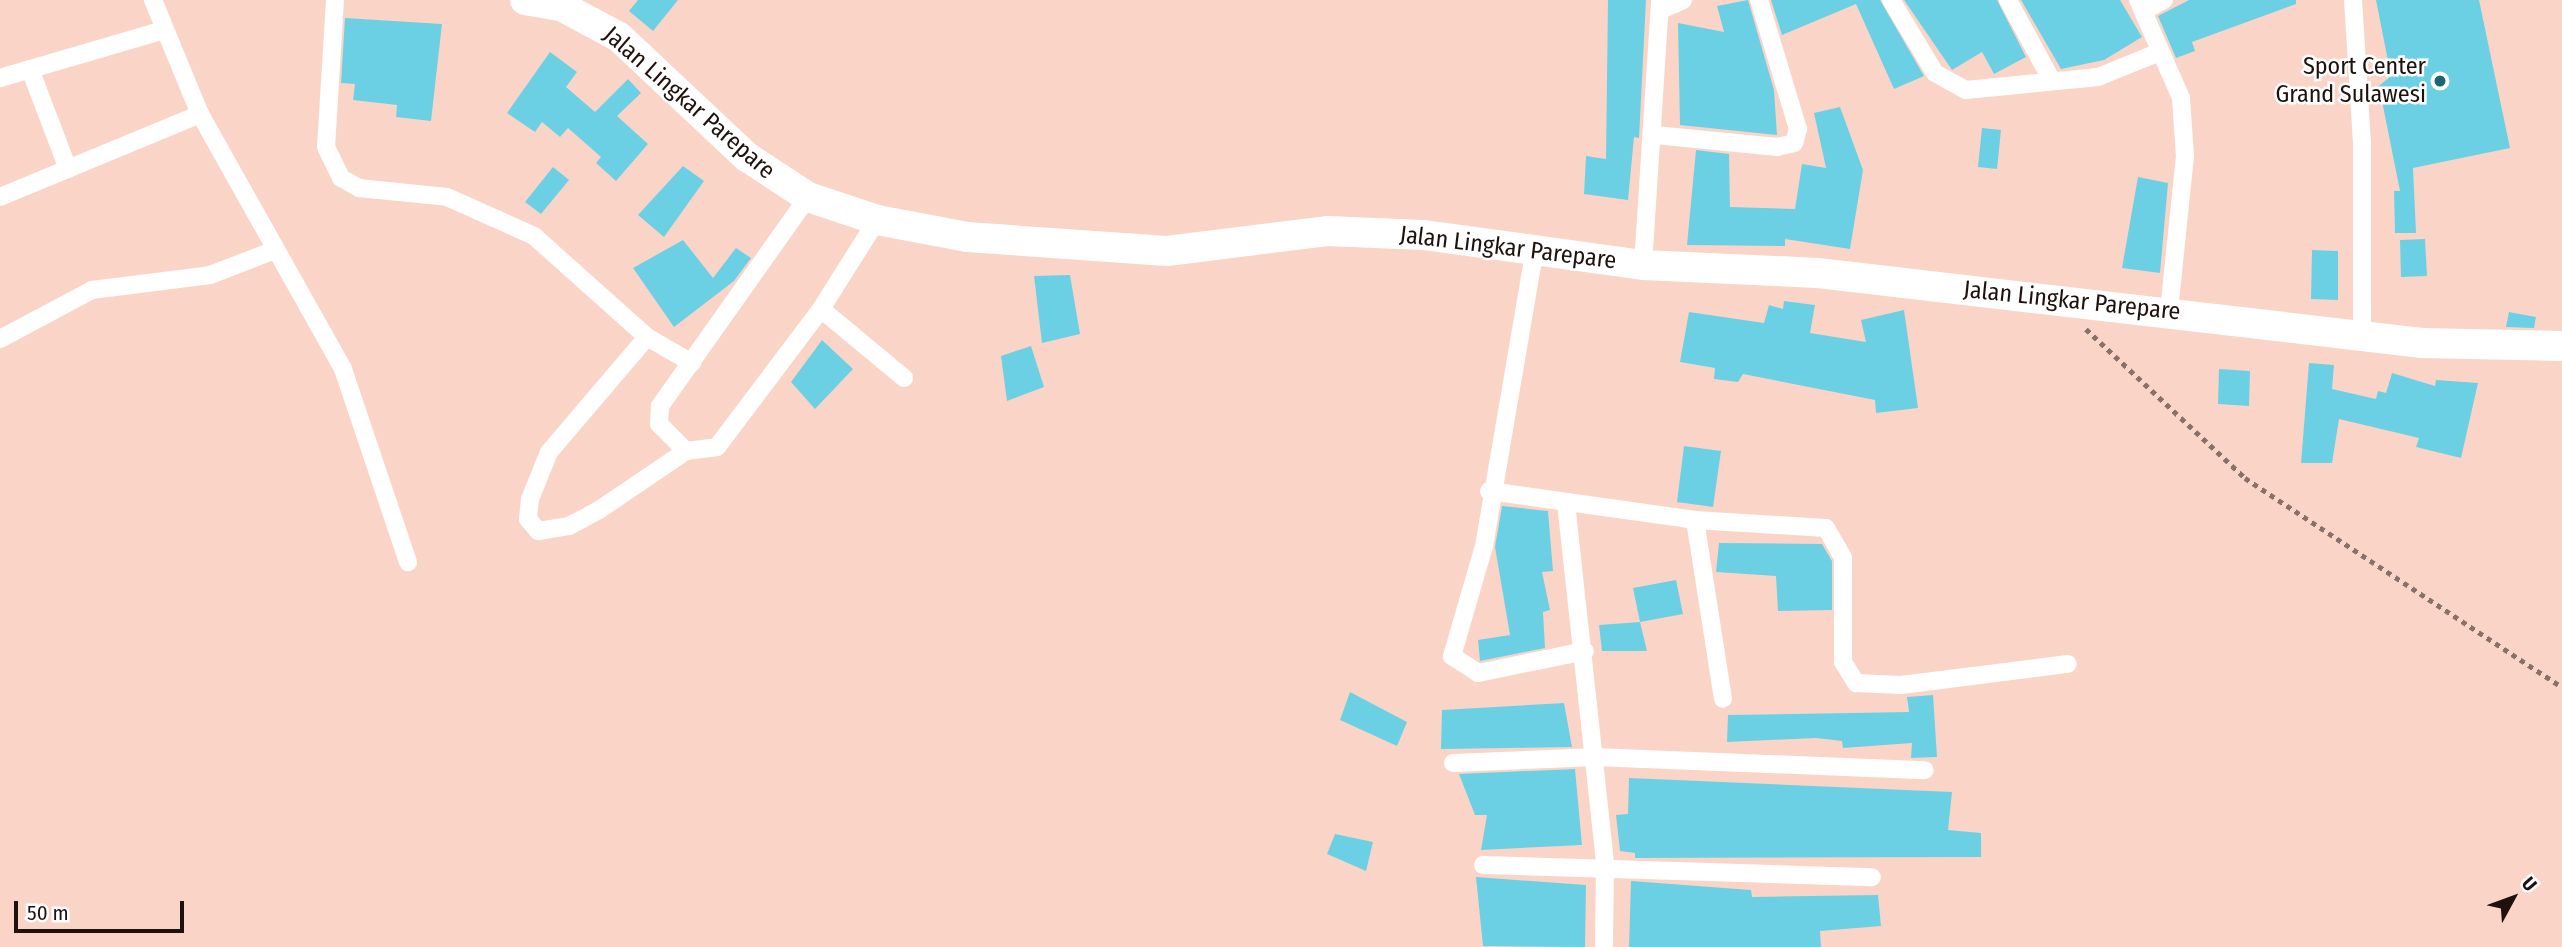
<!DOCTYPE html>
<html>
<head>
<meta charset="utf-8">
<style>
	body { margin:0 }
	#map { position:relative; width:2562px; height:947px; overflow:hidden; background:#fad5c7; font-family:"Fira Sans Condensed",sans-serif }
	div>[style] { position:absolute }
	.building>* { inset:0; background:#6cd0e5 }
	.path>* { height:4.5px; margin-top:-2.25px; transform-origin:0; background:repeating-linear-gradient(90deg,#897068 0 5px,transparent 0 10px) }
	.minor>* { height:18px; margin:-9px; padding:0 9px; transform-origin:9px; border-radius:9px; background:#fff }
	.trunk>* { height:30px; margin:-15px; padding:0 15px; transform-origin:15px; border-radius:15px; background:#fff }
	.dots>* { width:19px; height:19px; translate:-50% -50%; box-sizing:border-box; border:4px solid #fff; border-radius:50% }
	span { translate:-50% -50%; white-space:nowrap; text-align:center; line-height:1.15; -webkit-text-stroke:5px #fff; paint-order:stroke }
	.poi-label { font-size:24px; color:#1f120e }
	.right { translate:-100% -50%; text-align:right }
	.street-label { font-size:24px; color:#1f120e }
	.north { position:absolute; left:2478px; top:863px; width:70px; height:70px; -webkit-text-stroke:5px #fff; paint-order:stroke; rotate:49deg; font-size:19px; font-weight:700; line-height:28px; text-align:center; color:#1f120e }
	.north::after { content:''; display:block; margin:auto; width:24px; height:32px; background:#1f120e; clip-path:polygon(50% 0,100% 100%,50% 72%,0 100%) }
	.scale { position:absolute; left:14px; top:901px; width:170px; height:32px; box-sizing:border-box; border:4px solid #1f120e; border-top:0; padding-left:9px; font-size:21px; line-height:24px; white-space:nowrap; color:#1f120e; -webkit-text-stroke:5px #fff; paint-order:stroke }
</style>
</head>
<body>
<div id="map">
	<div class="building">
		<i style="clip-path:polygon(638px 0,678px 0,653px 31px,629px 11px)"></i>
		<i style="clip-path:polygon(1608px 0,1646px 0,1639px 138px,1634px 137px,1628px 200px,1584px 194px,1586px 156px,1606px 159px)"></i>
		<i style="clip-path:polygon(1748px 0,1774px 90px,1777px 135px,1680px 125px,1678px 23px,1724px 32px,1717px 6px)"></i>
		<i style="clip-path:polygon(1771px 0,1880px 0,1924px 76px,1894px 89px,1856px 4px,1782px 35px)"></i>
		<i style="clip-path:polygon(1904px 0,1997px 0,2026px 57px,1994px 74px,1982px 52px,1952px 70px)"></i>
		<i style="clip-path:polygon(2021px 0,2120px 0,2142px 37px,2104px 60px,2061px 69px)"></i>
		<i style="clip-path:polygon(2189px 0,2296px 0,2296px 4px,2192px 42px,2195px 51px,2176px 58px,2158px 16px)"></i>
		<i style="clip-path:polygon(2376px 0,2479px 0,2510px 148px,2413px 168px,2416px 233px,2395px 233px,2394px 191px,2400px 191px,2379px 86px,2391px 76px)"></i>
		<i style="clip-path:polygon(345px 18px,442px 24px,431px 121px,396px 117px,397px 105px,353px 100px,355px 84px,341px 83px)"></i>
		<i style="clip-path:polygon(550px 52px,577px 72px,566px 87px,595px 112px,628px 79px,641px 93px,617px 116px,648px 144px,616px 181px,596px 163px,601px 157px,568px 128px,560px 137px,542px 122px,535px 132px,507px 113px)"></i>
		<i style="clip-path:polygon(1840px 107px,1863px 170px,1850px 249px,1785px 239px,1785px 246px,1687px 245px,1696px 150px,1729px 154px,1730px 207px,1795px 209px,1802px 164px,1826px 168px,1814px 113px)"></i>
		<i style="clip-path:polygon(1982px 128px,2001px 130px,1997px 169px,1978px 167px)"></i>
		<i style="clip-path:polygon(683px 166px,704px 181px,664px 237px,638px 215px)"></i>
		<i style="clip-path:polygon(553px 167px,569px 180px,541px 214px,525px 202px)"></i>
		<i style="clip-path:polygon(2138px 177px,2168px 183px,2160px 273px,2122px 268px)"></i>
		<i style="clip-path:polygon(2425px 239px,2427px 276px,2401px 277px,2400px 240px)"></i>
		<i style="clip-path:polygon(683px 240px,713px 278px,736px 248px,751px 258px,734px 281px,674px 327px,633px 268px)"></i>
		<i style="clip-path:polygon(2312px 250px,2338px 251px,2338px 300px,2311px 299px)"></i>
		<i style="clip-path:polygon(1070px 275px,1080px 334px,1042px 343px,1034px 276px)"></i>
		<i style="clip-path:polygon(1784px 301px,1815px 305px,1810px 333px,1866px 342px,1861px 320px,1904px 310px,1918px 408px,1876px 413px,1875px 400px,1743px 374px,1738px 382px,1714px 379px,1715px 368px,1680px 362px,1689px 312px,1764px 323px,1769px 305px,1783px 309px)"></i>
		<i style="clip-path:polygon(2509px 312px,2536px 317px,2534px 328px,2506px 327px)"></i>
		<i style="clip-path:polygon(822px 340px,853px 369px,815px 409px,791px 382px)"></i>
		<i style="clip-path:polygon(1031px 346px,1044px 387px,1007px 401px,1001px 356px)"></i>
		<i style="clip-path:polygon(2309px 363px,2334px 365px,2332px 389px,2376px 399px,2378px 391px,2386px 393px,2392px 373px,2435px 386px,2436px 380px,2478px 383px,2461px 458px,2416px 447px,2419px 438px,2339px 419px,2332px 463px,2301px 463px)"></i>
		<i style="clip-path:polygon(2219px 369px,2250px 371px,2249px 406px,2218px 404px)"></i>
		<i style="clip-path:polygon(1684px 446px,1721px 451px,1713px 507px,1677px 502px)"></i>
		<i style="clip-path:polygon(1502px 506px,1548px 511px,1553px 571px,1542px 572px,1550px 610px,1543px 612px,1545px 648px,1480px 661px,1478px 640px,1510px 635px,1495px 547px)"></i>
		<i style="clip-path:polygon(1719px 543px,1822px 544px,1832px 561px,1832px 610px,1778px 611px,1776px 576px,1716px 572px)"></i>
		<i style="clip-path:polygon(1676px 580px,1683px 614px,1640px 622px,1633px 588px)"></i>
		<i style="clip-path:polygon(1640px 622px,1647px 651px,1602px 651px,1599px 625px)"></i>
		<i style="clip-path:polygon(1350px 692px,1407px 722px,1397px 746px,1340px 720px)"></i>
		<i style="clip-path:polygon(1933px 695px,1937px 757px,1911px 758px,1912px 743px,1843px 748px,1842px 741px,1816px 738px,1727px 742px,1728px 715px,1909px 712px,1907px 697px)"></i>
		<i style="clip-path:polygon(1564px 703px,1572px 747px,1441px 749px,1442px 710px)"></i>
		<i style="clip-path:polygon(1575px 769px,1582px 845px,1481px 850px,1487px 815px,1475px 815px,1459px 774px)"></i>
		<i style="clip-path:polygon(1629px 778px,1952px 792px,1948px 830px,1981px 833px,1981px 857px,1635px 858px,1635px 853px,1620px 851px,1616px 815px,1628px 814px)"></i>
		<i style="clip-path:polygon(1335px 834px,1373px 842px,1366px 871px,1327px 854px)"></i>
		<i style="clip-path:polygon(1476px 877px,1586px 885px,1585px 947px,1483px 946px)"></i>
		<i style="clip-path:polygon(1631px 881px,1751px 890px,1752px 897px,1878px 895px,1881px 926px,1820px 931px,1821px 947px,1629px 947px)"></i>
	</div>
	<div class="path">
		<i style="left:2086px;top:329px;width:218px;rotate:43.1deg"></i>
		<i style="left:2245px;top:478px;width:380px;rotate:33.4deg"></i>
	</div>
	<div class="minor">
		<i style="left:153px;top:0;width:123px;rotate:67.6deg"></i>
		<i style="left:200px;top:114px;width:292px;rotate:60.7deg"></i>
		<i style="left:343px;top:369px;width:204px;rotate:71.4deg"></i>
		<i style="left:335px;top:0;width:147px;rotate:93.5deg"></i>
		<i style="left:326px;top:147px;width:34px;rotate:64deg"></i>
		<i style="left:341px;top:178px;width:21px;rotate:29deg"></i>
		<i style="left:359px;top:188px;width:88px;rotate:5.8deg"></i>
		<i style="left:447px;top:197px;width:95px;rotate:24.1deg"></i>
		<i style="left:534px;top:236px;width:152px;rotate:41.8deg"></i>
		<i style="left:647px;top:337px;width:151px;rotate:130.4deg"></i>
		<i style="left:549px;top:452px;width:51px;rotate:112deg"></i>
		<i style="left:530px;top:499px;width:20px;rotate:96deg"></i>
		<i style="left:528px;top:519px;width:16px;rotate:50deg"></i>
		<i style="left:538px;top:531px;width:31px;rotate:-9deg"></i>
		<i style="left:569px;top:526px;width:34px;rotate:-28deg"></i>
		<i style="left:599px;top:510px;width:105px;rotate:-34.1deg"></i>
		<i style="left:686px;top:451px;width:31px;rotate:-7deg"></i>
		<i style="left:717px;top:447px;width:173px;rotate:-53deg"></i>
		<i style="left:821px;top:309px;width:105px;rotate:-57.8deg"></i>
		<i style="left:1891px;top:0;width:85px;rotate:58.9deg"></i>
		<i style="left:1935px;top:73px;width:35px;rotate:29deg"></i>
		<i style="left:1966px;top:90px;width:133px;rotate:-5.6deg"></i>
		<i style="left:2098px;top:77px;width:67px;rotate:-22deg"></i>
		<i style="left:2008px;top:0;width:92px;rotate:61.5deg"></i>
		<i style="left:2138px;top:0;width:107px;rotate:66.3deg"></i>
		<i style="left:2181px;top:98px;width:58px;rotate:86.1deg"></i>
		<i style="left:2185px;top:156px;width:155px;rotate:95.9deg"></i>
		<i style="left:2353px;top:0;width:143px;rotate:86.4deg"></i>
		<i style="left:2362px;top:143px;width:193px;rotate:90deg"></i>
		<i style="left:1661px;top:10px;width:24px;rotate:-24deg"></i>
		<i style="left:2143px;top:11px;width:24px;rotate:-28deg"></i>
		<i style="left:30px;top:69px;width:107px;rotate:69.2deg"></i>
		<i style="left:0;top:78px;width:171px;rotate:-16.3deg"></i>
		<i style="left:1655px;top:135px;width:123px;rotate:5.6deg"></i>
		<i style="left:1777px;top:147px;width:17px;rotate:-13deg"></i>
		<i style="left:1794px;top:143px;width:15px;rotate:-74deg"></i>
		<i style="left:1798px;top:129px;width:135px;rotate:-106.8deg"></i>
		<i style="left:0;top:197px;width:217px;rotate:-22.5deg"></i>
		<i style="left:1535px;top:248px;width:302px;rotate:99.7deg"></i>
		<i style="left:1484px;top:546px;width:115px;rotate:106.2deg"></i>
		<i style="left:1452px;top:656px;width:31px;rotate:33deg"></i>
		<i style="left:1478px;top:673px;width:109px;rotate:-11.6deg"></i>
		<i style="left:1643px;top:265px;width:266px;rotate:-86.3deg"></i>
		<i style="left:821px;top:309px;width:108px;rotate:39.7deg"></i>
		<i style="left:647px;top:337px;width:52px;rotate:30deg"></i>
		<i style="left:0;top:339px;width:104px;rotate:-28deg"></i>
		<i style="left:92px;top:290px;width:119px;rotate:-7.2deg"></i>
		<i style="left:210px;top:275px;width:70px;rotate:-21deg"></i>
		<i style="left:686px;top:451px;width:38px;rotate:-135deg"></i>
		<i style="left:659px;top:424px;width:18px;rotate:-87deg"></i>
		<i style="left:660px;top:406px;width:256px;rotate:-54.7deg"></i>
		<i style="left:1489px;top:491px;width:208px;rotate:8deg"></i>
		<i style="left:1695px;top:520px;width:131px;rotate:3.5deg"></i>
		<i style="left:1826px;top:528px;width:34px;rotate:60deg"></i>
		<i style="left:1843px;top:558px;width:104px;rotate:90deg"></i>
		<i style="left:1843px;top:662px;width:25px;rotate:58deg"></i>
		<i style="left:1856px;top:683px;width:45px;rotate:2.5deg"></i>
		<i style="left:1901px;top:685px;width:168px;rotate:-7.2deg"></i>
		<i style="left:1566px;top:503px;width:363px;rotate:83.8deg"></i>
		<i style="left:1605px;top:864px;width:83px;rotate:90.7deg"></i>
		<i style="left:1695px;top:520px;width:181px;rotate:81.1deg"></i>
		<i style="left:1453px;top:763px;width:142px;rotate:-2.4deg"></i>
		<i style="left:1595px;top:757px;width:330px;rotate:2.3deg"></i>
		<i style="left:1483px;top:865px;width:389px;rotate:1.8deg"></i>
	</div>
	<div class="trunk">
		<i style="left:525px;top:0;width:39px;rotate:10deg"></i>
		<i style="left:563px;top:7px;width:64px;rotate:28.2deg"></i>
		<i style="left:619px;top:37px;width:175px;rotate:43.2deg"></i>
		<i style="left:747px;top:157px;width:73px;rotate:33.3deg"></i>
		<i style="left:808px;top:197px;width:73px;rotate:18.4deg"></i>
		<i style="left:877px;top:220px;width:92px;rotate:10.7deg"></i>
		<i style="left:967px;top:237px;width:200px;rotate:4deg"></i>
		<i style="left:1167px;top:251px;width:161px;rotate:-7.1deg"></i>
		<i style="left:1327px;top:231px;width:97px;rotate:2.4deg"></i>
		<i style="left:1424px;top:235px;width:221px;rotate:7.8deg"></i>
		<i style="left:1643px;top:265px;width:175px;rotate:2.6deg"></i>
		<i style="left:1818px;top:273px;width:608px;rotate:6.61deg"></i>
		<i style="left:2422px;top:343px;width:140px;rotate:1.2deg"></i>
	</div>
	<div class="dots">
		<i style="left:2440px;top:81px;background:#1c6573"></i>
	</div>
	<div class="poi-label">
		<span class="right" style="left:2426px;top:81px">Sport Center<br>Grand Sulawesi</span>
	</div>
	<div class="street-label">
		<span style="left:689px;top:103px;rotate:41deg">Jalan Lingkar Parepare</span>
		<span style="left:1508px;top:248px;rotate:7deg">Jalan Lingkar Parepare</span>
		<span style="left:2072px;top:301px;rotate:6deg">Jalan Lingkar Parepare</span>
	</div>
	<div class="north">U</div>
	<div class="scale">50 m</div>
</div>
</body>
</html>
